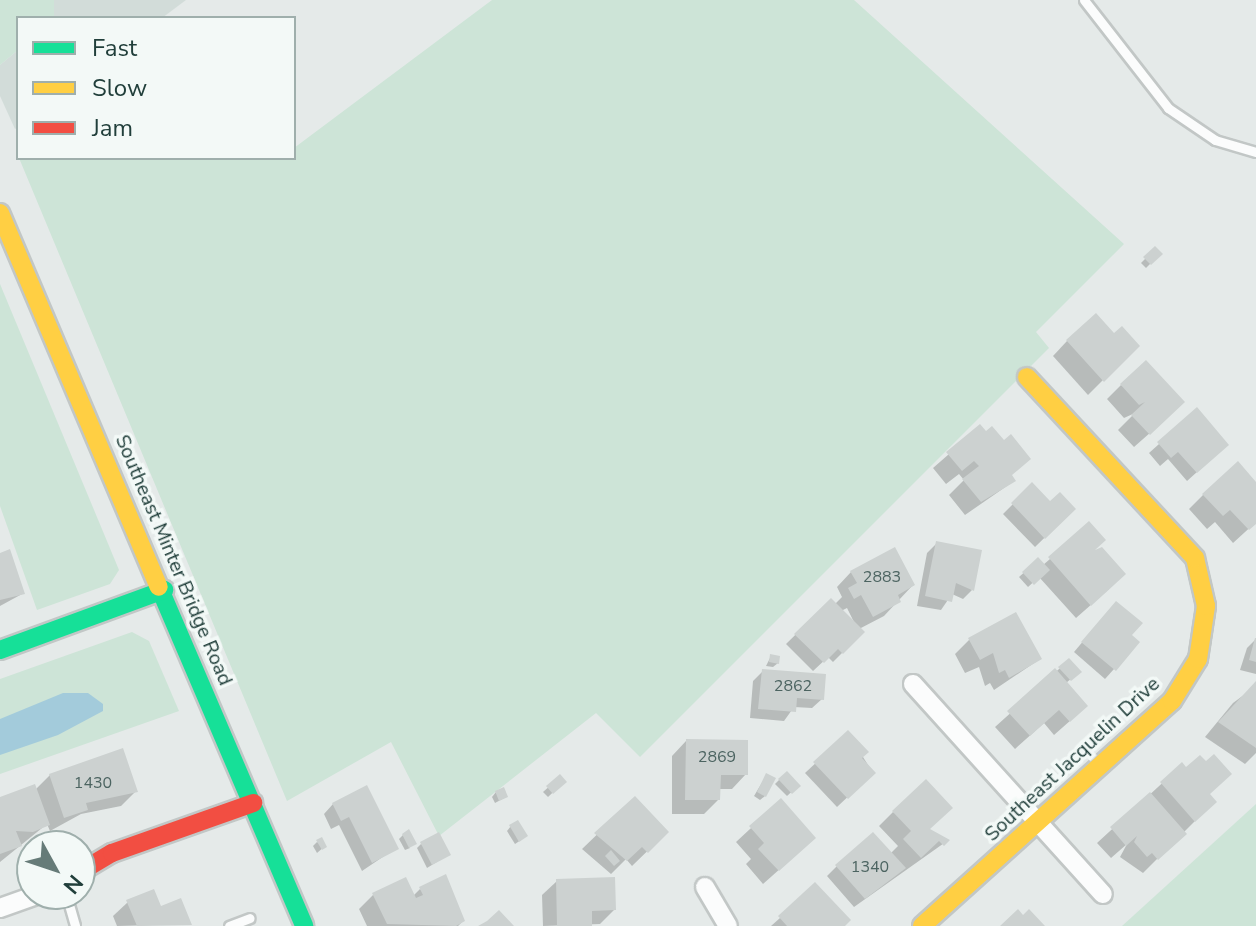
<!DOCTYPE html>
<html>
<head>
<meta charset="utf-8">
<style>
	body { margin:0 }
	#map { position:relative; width:1256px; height:926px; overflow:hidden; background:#e5eae9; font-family:"Nunito Sans",sans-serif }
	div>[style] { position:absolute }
	.built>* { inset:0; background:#d2dcd9 }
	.green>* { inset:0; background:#cde4d7 }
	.water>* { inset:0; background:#a3cbdb }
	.shadow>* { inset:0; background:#0003 }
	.building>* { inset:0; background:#ccd1d0 }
	.roads { filter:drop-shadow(2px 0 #c2c7c6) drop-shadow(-2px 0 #c2c7c6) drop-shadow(0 2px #c2c7c6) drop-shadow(0 -2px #c2c7c6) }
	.lane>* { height:9px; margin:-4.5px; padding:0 4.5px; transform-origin:4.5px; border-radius:4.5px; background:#fbfcfc }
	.street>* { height:18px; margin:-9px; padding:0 9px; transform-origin:9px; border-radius:9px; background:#fbfcfc }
	.fast>* { height:18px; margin:-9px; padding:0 9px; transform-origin:9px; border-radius:9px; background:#16e098 }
	.slow>* { height:18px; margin:-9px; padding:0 9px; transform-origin:9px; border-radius:9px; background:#ffcf43 }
	.jam>* { height:18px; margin:-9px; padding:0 9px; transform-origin:9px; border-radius:9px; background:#f24e42 }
	span { translate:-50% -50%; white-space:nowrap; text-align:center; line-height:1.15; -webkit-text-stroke:7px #f3f9f7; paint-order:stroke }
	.number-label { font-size:16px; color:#4c6461 }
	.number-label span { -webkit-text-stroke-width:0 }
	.street-label { font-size:20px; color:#213f3b }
	.legend { position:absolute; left:16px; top:16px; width:280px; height:144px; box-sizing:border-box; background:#f3f9f7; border:2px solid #9fafac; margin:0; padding:10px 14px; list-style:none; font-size:24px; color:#213f3b }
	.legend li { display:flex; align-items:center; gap:16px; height:40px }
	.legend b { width:40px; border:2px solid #9fafac }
	.north { position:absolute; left:16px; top:830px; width:80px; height:80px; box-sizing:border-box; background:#f3f9f7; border:2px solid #9fafac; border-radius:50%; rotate:130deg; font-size:22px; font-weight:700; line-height:32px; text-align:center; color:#213f3b }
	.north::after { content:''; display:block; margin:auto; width:28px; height:36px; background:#667b78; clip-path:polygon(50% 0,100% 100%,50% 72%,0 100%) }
</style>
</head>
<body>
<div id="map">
	<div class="built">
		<i style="clip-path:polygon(54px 0,186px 0,162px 18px,54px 18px)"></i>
		<i style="clip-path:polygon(18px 50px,18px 127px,15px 129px,0 96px,0 65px)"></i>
	</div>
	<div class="green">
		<i style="clip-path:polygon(0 0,54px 0,54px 18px,18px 18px,18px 50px,0 65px)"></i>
		<i style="clip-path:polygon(492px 0,854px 0,1124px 244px,1036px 332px,1049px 348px,640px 757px,596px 713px,439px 836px,391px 742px,287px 801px,19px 158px,294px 158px,294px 148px)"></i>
		<i style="clip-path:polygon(0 284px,119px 570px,110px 584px,37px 610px,0 506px)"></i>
		<i style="clip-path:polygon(132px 632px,149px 641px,179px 711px,0 774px,0 679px)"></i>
		<i style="clip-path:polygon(1256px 804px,1256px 926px,1122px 926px)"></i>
	</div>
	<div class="water">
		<i style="clip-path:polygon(63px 693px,88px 693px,103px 704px,103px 711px,58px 735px,0 755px,0 719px)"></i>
	</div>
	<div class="shadow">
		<i style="clip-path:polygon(1155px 249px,1160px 254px,1146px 268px,1141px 263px)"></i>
		<i style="clip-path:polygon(1114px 336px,1137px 346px,1088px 395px,1053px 356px,1067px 341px)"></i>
		<i style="clip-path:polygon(1121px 385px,1168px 417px,1134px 447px,1118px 430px,1135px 413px,1124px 418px,1107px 399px)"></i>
		<i style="clip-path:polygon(1197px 410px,1217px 454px,1187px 481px,1168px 459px,1160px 466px,1149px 453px)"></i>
		<i style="clip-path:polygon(980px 427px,1014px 481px,965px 515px,949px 495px,964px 480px,959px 474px,946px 484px,933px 468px)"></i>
		<i style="clip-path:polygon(1032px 485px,1050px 504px,1074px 509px,1035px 547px,1003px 514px)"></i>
		<i style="clip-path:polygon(1256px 485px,1256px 522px,1233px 543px,1215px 522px,1207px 529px,1189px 509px,1203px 495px)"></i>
		<i style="clip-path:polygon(937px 543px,972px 590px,963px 599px,952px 594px,941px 610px,917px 606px,927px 553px)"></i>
		<i style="clip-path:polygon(1090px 553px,1109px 589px,1076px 618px,1039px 577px,1028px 587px,1019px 577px,1038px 560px,1043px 565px,1050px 559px)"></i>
		<i style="clip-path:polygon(0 556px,22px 594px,0 606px)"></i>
		<i style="clip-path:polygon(evenodd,851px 572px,913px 585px,884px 616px,859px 629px,863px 632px,833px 662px,828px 657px,813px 671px,786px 644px,831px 600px,835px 604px,842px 597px,837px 587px,851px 572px,847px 608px,854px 622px,841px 611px,847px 608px)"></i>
		<i style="clip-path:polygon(1107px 613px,1114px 669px,1105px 679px,1074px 652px)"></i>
		<i style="clip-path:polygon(1015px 614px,1040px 659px,994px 690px,990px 683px,985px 686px,979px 667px,965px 673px,955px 654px,969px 640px)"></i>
		<i style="clip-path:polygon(1256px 639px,1256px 674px,1240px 670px,1247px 648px)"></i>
		<i style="clip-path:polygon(771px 656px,778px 663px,773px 667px,766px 666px)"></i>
		<i style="clip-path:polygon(1069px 660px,1079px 672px,1066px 683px,1071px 720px,1054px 735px,1044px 723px,1015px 749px,995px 727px)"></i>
		<i style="clip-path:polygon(763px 671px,822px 699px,812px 708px,794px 707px,784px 721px,750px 718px,753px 681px)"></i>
		<i style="clip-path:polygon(1256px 686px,1256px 753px,1245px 764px,1205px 737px,1233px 703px)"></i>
		<i style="clip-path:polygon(848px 733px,873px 773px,837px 807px,805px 773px)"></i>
		<i style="clip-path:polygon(686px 741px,746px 774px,732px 789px,718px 789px,718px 800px,704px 814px,672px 814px,672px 756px)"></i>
		<i style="clip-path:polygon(1182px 765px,1208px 795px,1200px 816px,1143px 873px,1120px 857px,1127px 844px,1111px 858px,1097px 843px)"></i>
		<i style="clip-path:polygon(786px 773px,798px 786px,787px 796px,775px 784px)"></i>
		<i style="clip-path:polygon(50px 775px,136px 791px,121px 806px,81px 814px,50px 831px,47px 824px,0 862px,0 799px,35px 790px)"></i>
		<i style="clip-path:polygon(766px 776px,765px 796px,760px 800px,754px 796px)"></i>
		<i style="clip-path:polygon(560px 777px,564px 782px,548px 797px,543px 792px)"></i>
		<i style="clip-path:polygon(496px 792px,506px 797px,495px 803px,492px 797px)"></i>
		<i style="clip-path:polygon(635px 798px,667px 832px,632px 866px,626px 859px,611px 874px,582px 849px)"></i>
		<i style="clip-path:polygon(780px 801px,799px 852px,763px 884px,746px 864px,751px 859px,736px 842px)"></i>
		<i style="clip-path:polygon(333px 804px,396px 848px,362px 871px,339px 825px,331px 829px,324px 814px)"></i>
		<i style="clip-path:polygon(893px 812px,947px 841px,854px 907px,827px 876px,837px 866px,890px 854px,898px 846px,879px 826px)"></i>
		<i style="clip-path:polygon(511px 826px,521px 840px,515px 844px,507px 831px)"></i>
		<i style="clip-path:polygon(403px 835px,410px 848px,405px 850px,399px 839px)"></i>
		<i style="clip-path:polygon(317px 842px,325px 846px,317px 853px,313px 846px)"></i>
		<i style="clip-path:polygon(421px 844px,448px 855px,427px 868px,417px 848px)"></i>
		<i style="clip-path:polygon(557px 881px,614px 910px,600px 924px,543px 926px,542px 895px)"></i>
		<i style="clip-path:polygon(420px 889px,463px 921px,458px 926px,367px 926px,359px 909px,373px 895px,413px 896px)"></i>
		<i style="clip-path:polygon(128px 902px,160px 909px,189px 924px,117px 926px,113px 916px)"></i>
		<i style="clip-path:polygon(780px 918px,842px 926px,771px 926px)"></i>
	</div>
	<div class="building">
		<i style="clip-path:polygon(1155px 246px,1163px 254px,1151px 265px,1143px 257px)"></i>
		<i style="clip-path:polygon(1096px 313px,1114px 333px,1122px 326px,1140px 346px,1104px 382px,1066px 340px)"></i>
		<i style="clip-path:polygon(1146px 360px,1185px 402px,1150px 435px,1131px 415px,1145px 402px,1139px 405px,1120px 384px)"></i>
		<i style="clip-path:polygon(1197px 407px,1229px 445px,1197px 473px,1178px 452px,1171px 458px,1157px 442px)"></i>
		<i style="clip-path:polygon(980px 424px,986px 431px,992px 426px,1004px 440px,1011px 434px,1031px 459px,1012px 475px,1016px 481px,981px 502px,962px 479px,979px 466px,974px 461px,962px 471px,946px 452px)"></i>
		<i style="clip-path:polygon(1238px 461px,1256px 482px,1256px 524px,1249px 530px,1230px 510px,1223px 516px,1202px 494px)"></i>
		<i style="clip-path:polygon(1032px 482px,1050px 501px,1060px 492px,1076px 509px,1045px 539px,1011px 503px)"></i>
		<i style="clip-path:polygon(1089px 521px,1106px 540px,1095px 550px,1102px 547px,1126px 574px,1091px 606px,1048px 557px)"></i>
		<i style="clip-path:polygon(936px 541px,982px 550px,974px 591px,956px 583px,952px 602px,925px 596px)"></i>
		<i style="clip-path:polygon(895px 547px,915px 585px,898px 595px,901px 602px,873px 617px,861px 595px,854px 599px,848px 588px,857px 583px,850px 571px)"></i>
		<i style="clip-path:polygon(10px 549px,25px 594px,0 600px,0 553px)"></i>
		<i style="clip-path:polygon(1038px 557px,1050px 570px,1034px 585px,1022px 572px)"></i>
		<i style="clip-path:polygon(831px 598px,865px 632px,843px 654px,838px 649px,824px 663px,794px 634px)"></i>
		<i style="clip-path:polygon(1116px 601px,1143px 623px,1132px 635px,1140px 642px,1116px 671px,1081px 642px)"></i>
		<i style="clip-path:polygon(1016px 612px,1042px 659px,1009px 678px,1005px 670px,999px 673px,993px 653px,980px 660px,968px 638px)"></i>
		<i style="clip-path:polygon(1255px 638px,1256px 638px,1256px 662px,1249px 660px)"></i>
		<i style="clip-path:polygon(770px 654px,780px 656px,779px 664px,769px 662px)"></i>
		<i style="clip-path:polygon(1069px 658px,1082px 672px,1071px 681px,1058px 667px)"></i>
		<i style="clip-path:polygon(1055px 668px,1088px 706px,1070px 722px,1059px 710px,1030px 736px,1007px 711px)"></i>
		<i style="clip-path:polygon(762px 669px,826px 674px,824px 700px,797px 698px,796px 712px,758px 709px)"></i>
		<i style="clip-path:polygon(1256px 681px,1256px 748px,1218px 722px)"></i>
		<i style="clip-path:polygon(848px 730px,869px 752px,862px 758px,876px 773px,848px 799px,813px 762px)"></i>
		<i style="clip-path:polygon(686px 739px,748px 740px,748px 775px,721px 775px,720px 800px,685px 800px)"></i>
		<i style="clip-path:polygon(123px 748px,138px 792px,86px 803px,88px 810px,64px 818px,49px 774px)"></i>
		<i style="clip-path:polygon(1214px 754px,1232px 774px,1210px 794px,1217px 802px,1195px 822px,1160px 782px,1182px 762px,1186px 767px,1200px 755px,1206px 761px)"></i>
		<i style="clip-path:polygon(787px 771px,801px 786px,792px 794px,778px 779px)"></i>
		<i style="clip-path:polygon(766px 773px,776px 778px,766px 797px,757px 792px)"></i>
		<i style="clip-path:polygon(560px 774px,567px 782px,553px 794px,546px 786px)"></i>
		<i style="clip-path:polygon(926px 779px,953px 808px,930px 829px,950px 840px,944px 846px,939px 841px,921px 858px,903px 839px,911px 831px,892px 811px)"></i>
		<i style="clip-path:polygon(35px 784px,50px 825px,33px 832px,16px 831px,22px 846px,0 854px,0 797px)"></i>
		<i style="clip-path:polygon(367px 785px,399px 849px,372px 863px,349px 817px,341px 821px,332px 803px)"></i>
		<i style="clip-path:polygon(504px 787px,508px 797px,499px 801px,495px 791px)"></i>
		<i style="clip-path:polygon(1150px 792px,1187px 834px,1158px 860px,1152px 853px,1147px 857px,1134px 842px,1137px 836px,1126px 846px,1110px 827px)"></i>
		<i style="clip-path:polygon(635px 796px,669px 832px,648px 853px,642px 847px,627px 861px,594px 833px)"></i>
		<i style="clip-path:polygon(781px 798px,816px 838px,779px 871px,758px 849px,764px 843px,749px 826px)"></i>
		<i style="clip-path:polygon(518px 820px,528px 836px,519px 842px,509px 825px)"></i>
		<i style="clip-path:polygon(409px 829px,417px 844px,409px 848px,402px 834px)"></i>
		<i style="clip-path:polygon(439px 832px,451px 855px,432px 865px,420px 842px)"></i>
		<i style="clip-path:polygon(873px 832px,906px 868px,865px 899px,835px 865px)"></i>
		<i style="clip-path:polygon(322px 837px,327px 847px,322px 850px,316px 840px)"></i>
		<i style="clip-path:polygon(611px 850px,620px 861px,614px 866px,605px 856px)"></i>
		<i style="clip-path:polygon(446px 874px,465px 921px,456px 926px,387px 924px,372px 893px,406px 877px,416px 898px,423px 895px,419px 887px)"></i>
		<i style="clip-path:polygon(615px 877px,616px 910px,592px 911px,592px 926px,557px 926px,556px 879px)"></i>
		<i style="clip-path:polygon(815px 882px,851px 920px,845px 926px,787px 926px,778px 916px)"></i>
		<i style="clip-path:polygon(154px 889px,161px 906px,181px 898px,192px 925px,137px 926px,126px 900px)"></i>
		<i style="clip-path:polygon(1018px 909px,1023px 915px,1029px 909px,1045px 926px,1000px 926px)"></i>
		<i style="clip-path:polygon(499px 910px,514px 926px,478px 926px,487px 921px)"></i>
	</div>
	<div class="roads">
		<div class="lane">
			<i style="left:1084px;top:0;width:137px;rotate:52.1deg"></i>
			<i style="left:1168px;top:108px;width:57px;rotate:34.2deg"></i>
			<i style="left:1215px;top:140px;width:43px;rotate:16.3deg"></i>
			<i style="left:66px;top:894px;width:33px;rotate:74deg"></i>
			<i style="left:229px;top:926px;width:22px;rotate:-21deg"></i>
		</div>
		<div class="street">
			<i style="left:913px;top:684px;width:283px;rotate:47.9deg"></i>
			<i style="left:705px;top:887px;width:45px;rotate:59.5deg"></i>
			<i style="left:0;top:908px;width:41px;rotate:-19.7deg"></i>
		</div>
		<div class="fast">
			<i style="left:159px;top:587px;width:369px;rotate:66.8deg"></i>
			<i style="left:0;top:650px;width:175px;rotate:-20.1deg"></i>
		</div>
		<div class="slow">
			<i style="left:0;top:213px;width:406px;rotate:67deg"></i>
			<i style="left:922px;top:926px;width:336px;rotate:-42deg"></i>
			<i style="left:1172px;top:701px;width:49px;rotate:-58.2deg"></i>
			<i style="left:1198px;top:659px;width:54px;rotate:-81.4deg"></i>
			<i style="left:1206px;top:606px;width:49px;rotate:-102.9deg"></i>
			<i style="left:1195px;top:558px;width:247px;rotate:-132.9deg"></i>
		</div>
		<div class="jam">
			<i style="left:80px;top:872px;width:37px;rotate:-31deg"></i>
			<i style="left:112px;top:853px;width:150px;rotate:-19.5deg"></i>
		</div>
	</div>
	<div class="number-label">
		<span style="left:882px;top:577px">2883</span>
		<span style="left:793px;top:686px">2862</span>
		<span style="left:717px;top:757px">2869</span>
		<span style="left:93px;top:783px">1430</span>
		<span style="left:870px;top:867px">1340</span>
	</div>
	<div class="street-label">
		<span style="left:174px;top:560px;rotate:67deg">Southeast Minter Bridge Road</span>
		<span style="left:1072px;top:759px;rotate:-43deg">Southeast Jacquelin Drive</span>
	</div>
	<ul class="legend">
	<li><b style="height:10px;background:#16e098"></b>Fast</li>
	<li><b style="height:10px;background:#ffcf43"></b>Slow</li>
	<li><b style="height:10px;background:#f24e42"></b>Jam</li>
	</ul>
	<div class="north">N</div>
</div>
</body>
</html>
